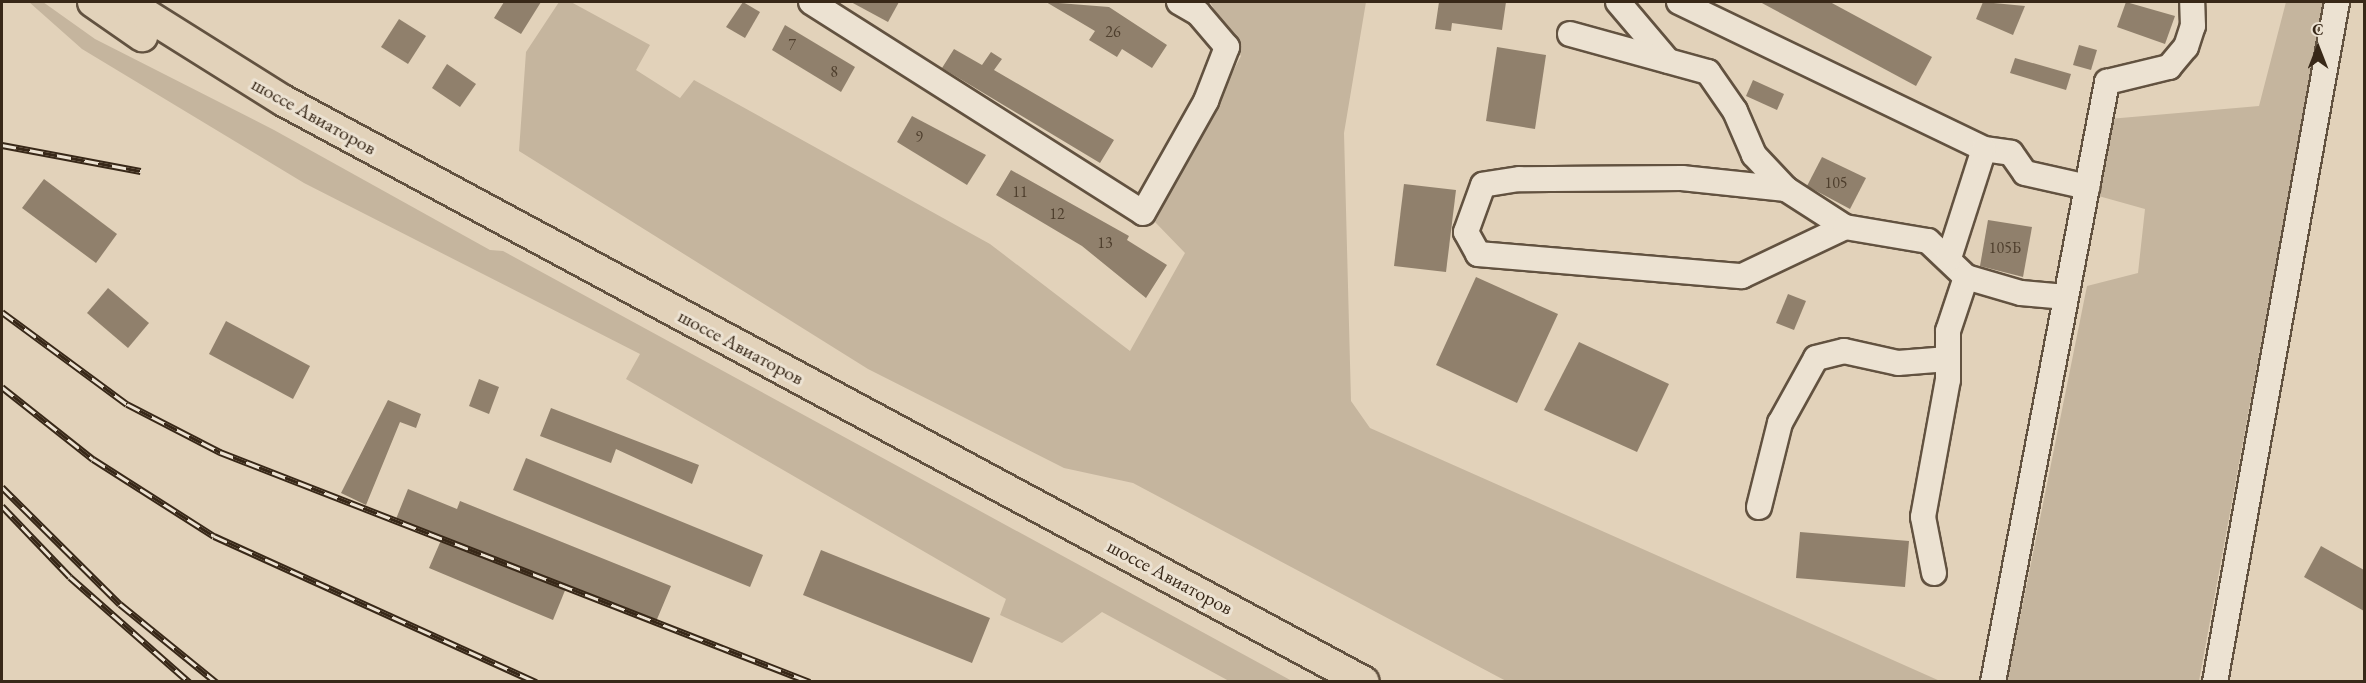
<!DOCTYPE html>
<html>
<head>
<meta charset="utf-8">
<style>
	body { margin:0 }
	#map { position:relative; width:2366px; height:683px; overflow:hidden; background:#e2d2ba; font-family:"EB Garamond",serif }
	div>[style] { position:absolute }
	.green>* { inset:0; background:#c5b59e }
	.building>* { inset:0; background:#90806c }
	.roads { filter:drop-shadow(2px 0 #625240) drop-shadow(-2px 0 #625240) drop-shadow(0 2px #625240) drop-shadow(0 -2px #625240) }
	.minor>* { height:24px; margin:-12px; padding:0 12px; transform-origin:12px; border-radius:12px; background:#ece2d2 }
	.major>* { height:30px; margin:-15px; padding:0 15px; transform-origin:15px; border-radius:15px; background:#e2d2ba }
	.rail>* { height:7px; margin-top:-3.5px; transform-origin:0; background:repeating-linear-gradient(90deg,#ece2d2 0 14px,#382818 0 28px); box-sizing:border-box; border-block:2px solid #382818 }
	span { translate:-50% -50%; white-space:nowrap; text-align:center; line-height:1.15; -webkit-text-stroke:6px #ece2d2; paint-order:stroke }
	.number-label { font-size:16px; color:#4e3e2d }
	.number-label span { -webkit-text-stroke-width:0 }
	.street-label { font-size:20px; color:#382818 }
	.frame { position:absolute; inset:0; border:3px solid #382818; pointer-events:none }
	.north { position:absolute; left:2288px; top:18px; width:60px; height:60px; -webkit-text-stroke:4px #ece2d2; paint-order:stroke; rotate:0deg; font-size:16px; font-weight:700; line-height:24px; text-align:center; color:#382818 }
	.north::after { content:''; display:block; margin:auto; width:21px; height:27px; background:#382818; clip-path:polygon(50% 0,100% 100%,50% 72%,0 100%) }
</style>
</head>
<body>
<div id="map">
	<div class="green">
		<i style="clip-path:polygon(29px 2px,43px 2px,95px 39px,274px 130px,490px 250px,503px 251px,1292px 681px,1229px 681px,1102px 612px,1062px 643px,1000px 615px,1006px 599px,626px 379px,640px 354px,304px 183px,82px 49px)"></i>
		<i style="clip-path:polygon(559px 2px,571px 2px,650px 45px,636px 70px,680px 98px,694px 80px,990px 244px,1130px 351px,1185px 253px,1155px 222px,1241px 56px,1210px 2px,1366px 2px,1344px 133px,1351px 401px,1370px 428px,1940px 681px,1506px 681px,1133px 483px,1064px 468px,868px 369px,519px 151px,526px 52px)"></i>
		<i style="clip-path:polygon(2286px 2px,2324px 2px,2199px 681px,2007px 682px,2087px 286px,2138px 273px,2145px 209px,2095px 195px,2109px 119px,2259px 106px)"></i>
	</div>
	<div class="building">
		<i style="clip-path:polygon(504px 2px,541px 2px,521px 34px,494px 18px)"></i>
		<i style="clip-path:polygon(743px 2px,760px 12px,745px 38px,726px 27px)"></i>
		<i style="clip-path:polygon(851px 2px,899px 2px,888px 22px)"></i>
		<i style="clip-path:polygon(1046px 2px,1109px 7px,1167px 45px,1152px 68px,1122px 49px,1117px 57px,1089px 40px,1095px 31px)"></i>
		<i style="clip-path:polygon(1439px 2px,1506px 2px,1502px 30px,1452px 23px,1451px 31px,1435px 29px)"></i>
		<i style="clip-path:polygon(1760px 2px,1830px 2px,1932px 57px,1916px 86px)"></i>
		<i style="clip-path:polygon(1983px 2px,2025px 6px,2013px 35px,1976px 19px)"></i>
		<i style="clip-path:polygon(2126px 2px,2175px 16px,2165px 44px,2117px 27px)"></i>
		<i style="clip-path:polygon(399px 19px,426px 36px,408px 64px,381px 47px)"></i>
		<i style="clip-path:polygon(785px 25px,855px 67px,841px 92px,772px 50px)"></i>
		<i style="clip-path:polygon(2079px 45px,2097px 50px,2091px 70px,2073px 65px)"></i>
		<i style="clip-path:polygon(1497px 47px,1546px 55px,1535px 129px,1486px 121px)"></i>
		<i style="clip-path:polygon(954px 49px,982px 65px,991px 52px,1002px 59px,994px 70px,1114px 140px,1100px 163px,942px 68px)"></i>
		<i style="clip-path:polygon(2015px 58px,2071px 74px,2066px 90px,2010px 73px)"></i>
		<i style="clip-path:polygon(447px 64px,476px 84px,460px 107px,432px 88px)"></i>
		<i style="clip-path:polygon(1753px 80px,1784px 94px,1777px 110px,1746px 96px)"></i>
		<i style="clip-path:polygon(912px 116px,986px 155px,967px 185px,897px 142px)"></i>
		<i style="clip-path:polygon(1822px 157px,1866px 178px,1850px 209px,1807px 186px)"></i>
		<i style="clip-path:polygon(1011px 170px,1129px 236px,1127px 240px,1167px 265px,1146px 298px,1082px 246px,996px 195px)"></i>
		<i style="clip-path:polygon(44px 179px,117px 234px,96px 263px,22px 208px)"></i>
		<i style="clip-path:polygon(1404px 184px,1456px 190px,1446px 272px,1394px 266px)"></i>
		<i style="clip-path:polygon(1988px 220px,2032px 227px,2023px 277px,1980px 266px)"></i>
		<i style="clip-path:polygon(1476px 277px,1558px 314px,1517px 403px,1436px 365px)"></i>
		<i style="clip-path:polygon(108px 288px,149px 323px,128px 348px,87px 313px)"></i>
		<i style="clip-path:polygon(1788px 294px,1806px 301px,1794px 330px,1776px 323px)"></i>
		<i style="clip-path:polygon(226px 321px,310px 366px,293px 399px,209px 354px)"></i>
		<i style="clip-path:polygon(1579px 342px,1669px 384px,1637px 452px,1544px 410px)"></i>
		<i style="clip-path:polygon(479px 379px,499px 387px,489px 414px,469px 406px)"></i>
		<i style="clip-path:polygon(388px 400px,421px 414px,416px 428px,400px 422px,366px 505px,341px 493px)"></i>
		<i style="clip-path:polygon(551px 408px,699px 465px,692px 484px,616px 449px,611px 463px,540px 436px)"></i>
		<i style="clip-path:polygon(526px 458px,763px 555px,750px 587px,513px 490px)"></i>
		<i style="clip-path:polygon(408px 489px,457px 509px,460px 501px,671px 586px,655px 624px,566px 588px,553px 620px,429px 568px,442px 538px,396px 519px)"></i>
		<i style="clip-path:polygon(1800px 532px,1909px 541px,1905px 587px,1796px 578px)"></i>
		<i style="clip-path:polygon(2321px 546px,2364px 570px,2364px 611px,2304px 577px)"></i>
		<i style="clip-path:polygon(821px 550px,990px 618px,972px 663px,803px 595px)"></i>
	</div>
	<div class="roads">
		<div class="minor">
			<i style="left:811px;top:2px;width:393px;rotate:32.4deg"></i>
			<i style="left:1143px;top:213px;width:129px;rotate:-60.6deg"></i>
			<i style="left:1206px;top:101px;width:58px;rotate:-68.7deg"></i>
			<i style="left:1227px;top:47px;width:45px;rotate:-130.5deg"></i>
			<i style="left:1198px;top:13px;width:22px;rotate:-150deg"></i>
			<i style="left:1618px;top:2px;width:77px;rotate:49.7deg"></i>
			<i style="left:1679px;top:2px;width:339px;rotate:25.7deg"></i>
			<i style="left:1984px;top:149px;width:27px;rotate:8deg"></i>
			<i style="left:2011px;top:153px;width:24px;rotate:55deg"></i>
			<i style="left:2025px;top:173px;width:64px;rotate:12.7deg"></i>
			<i style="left:1570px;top:34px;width:143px;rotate:15.4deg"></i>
			<i style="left:1708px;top:72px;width:47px;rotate:55.3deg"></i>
			<i style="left:1735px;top:111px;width:48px;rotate:66.6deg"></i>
			<i style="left:1754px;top:155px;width:47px;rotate:46.7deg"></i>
			<i style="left:1845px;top:227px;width:70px;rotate:-147.2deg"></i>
			<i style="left:1786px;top:189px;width:105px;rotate:-174deg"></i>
			<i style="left:1682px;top:178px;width:163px;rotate:179.6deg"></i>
			<i style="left:1519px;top:179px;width:36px;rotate:171deg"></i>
			<i style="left:1483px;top:185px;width:50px;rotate:109.9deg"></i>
			<i style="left:1466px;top:232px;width:25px;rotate:61deg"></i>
			<i style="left:1478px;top:254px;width:265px;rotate:4.8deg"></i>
			<i style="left:1742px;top:276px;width:114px;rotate:-25.4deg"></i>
			<i style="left:1845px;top:227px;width:84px;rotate:9.6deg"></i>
			<i style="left:1928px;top:241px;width:52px;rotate:43.5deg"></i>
			<i style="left:1966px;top:277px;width:57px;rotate:16.2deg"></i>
			<i style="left:2021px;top:293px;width:45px;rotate:5.1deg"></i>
			<i style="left:1949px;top:258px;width:114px;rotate:-72.2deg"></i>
			<i style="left:1759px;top:507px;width:87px;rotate:-76deg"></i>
			<i style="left:1780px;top:423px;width:74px;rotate:-61deg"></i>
			<i style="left:1816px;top:358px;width:29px;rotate:-14deg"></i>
			<i style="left:1844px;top:351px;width:55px;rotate:12.5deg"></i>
			<i style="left:1898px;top:363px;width:50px;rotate:-4.6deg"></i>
			<i style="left:1934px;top:573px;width:57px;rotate:-101.1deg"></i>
			<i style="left:1923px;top:517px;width:139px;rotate:-79.7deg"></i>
			<i style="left:1948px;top:380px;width:49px;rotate:-90deg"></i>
			<i style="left:1948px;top:331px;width:57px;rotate:-71.6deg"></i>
			<i style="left:1993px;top:682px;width:611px;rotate:-79.24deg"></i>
			<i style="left:2107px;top:82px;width:64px;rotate:-13.6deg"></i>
			<i style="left:2169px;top:67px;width:26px;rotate:-50deg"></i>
			<i style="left:2186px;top:47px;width:22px;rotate:-72deg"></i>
			<i style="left:2193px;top:26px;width:24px;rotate:-92deg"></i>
			<i style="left:2215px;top:682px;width:691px;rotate:-79.83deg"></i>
		</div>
		<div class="major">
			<i style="left:93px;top:2px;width:60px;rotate:34.8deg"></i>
			<i style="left:126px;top:2px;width:186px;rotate:32.1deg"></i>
			<i style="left:284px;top:101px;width:1226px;rotate:28.28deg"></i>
		</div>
	</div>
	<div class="rail">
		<i style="left:2px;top:145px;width:141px;rotate:10.6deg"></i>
		<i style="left:2px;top:312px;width:155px;rotate:36.4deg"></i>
		<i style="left:127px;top:404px;width:105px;rotate:27.3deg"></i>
		<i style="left:220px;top:452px;width:633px;rotate:21.3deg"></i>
		<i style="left:2px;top:387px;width:116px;rotate:38.4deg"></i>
		<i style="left:93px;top:459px;width:143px;rotate:32.5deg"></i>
		<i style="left:214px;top:536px;width:354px;rotate:24.4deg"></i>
		<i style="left:2px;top:487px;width:166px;rotate:44.8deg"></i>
		<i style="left:120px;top:604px;width:124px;rotate:39.1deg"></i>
		<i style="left:2px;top:506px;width:98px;rotate:46.2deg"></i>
		<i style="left:70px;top:577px;width:159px;rotate:41.4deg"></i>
	</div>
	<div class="number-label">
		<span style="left:1113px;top:32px">26</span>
		<span style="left:792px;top:45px">7</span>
		<span style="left:834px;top:72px">8</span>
		<span style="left:919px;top:137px">9</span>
		<span style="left:1836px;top:183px">105</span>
		<span style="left:1020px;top:192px">11</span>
		<span style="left:1057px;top:214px">12</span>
		<span style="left:1105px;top:243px">13</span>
		<span style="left:2005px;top:248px">105Б</span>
	</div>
	<div class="street-label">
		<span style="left:314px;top:116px;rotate:29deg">шоссе Авиаторов</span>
		<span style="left:741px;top:347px;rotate:28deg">шоссе Авиаторов</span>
		<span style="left:1170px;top:577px;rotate:28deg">шоссе Авиаторов</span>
	</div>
	<div class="frame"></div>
	<div class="north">С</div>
</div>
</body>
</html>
